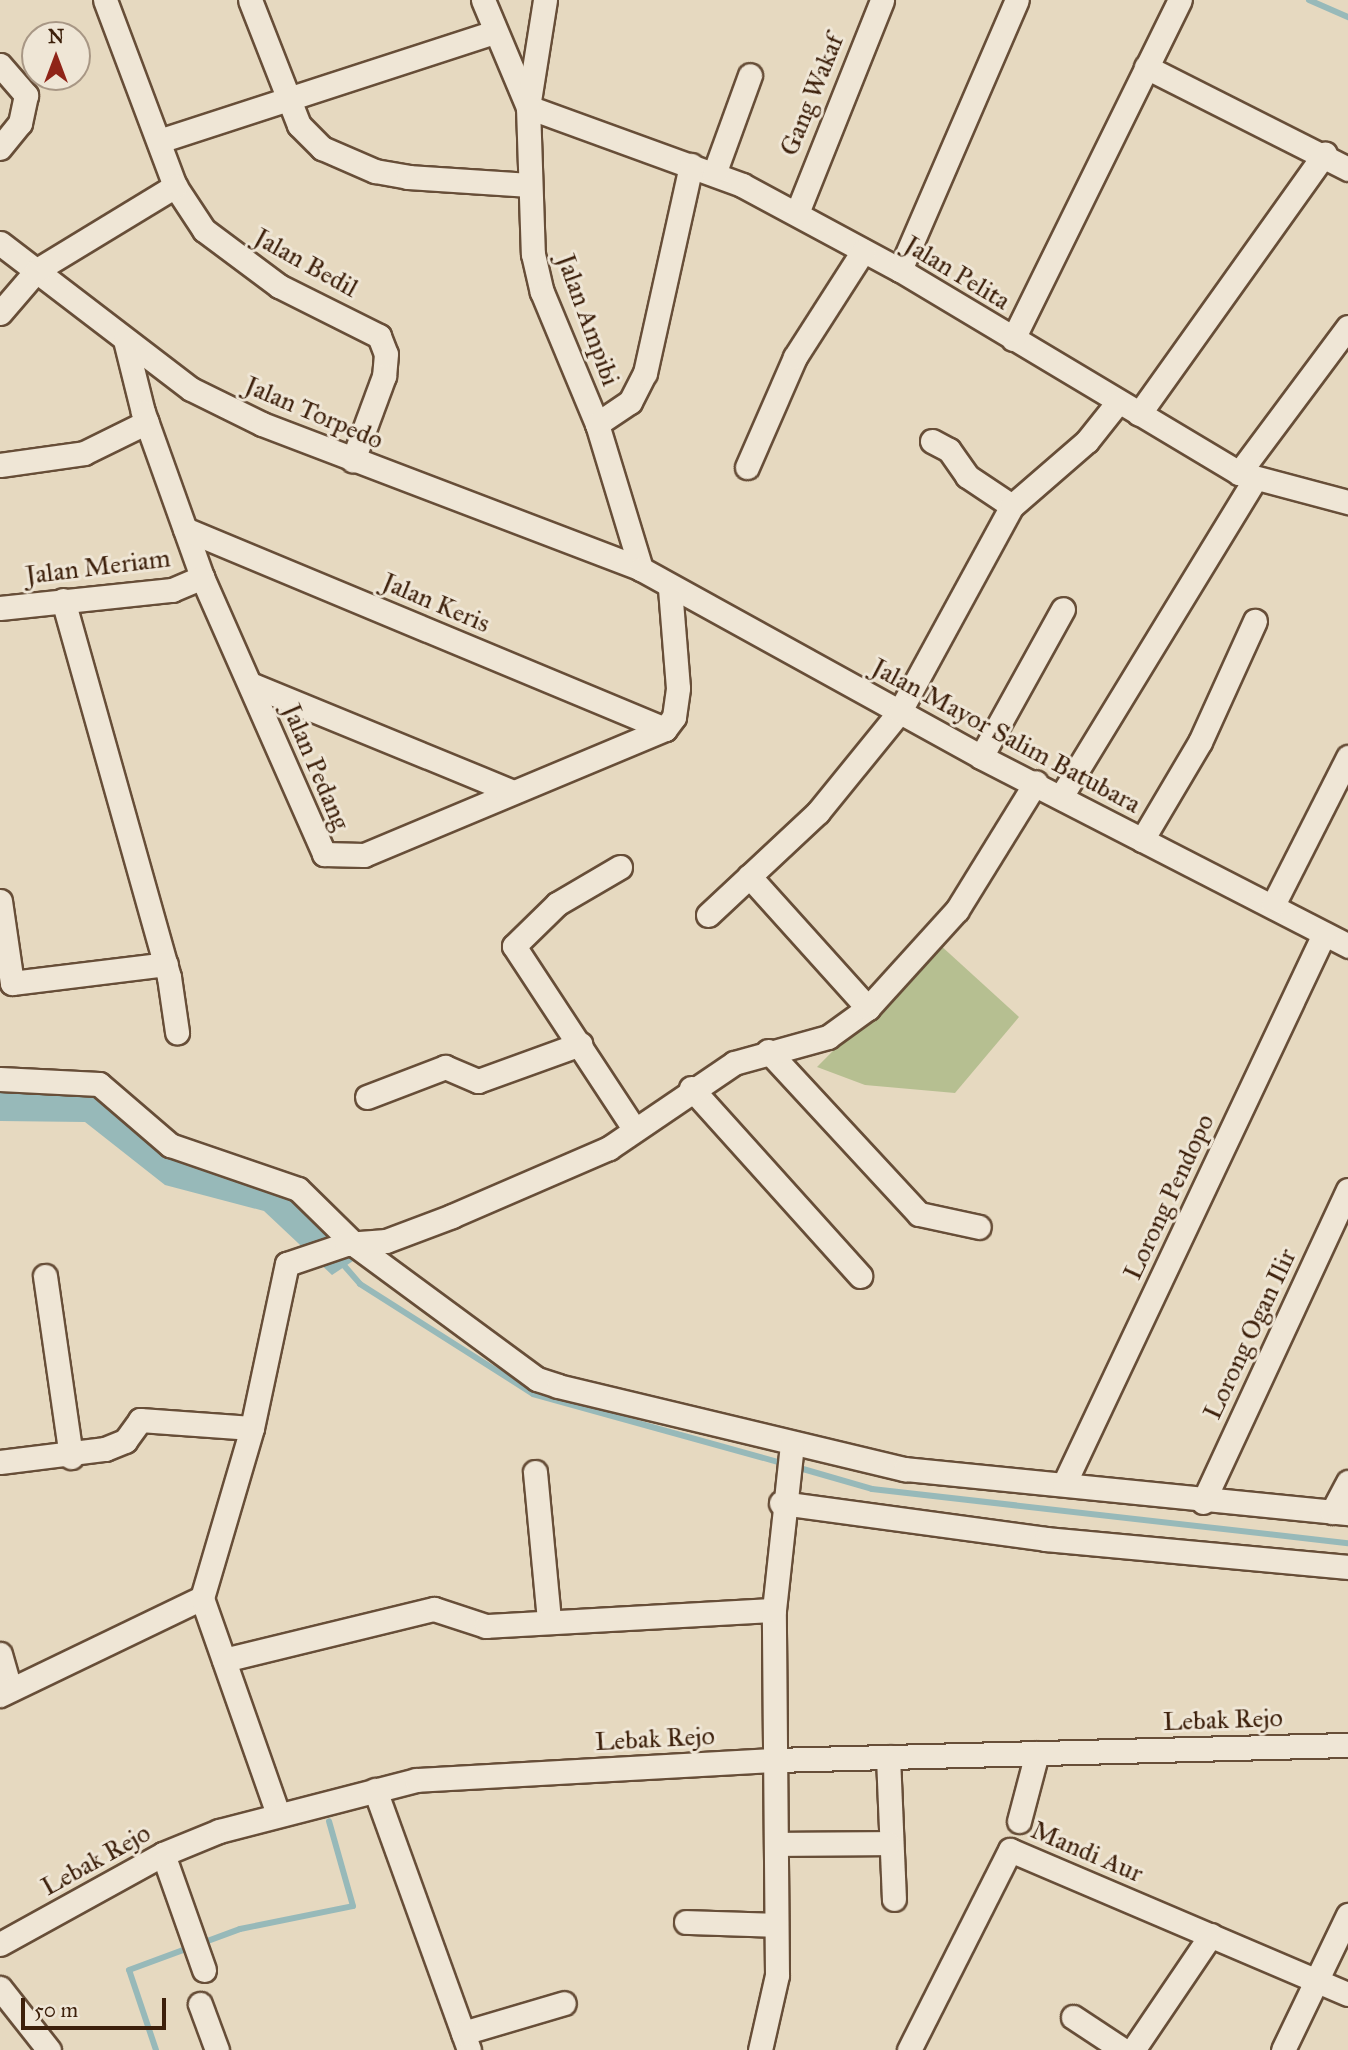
<!DOCTYPE html>
<html>
<head>
<meta charset="utf-8">
<style>
	body { margin:0 }
	#map { position:relative; width:1348px; height:2050px; overflow:hidden; background:#e6d9c0; font-family:"IM FELL Great Primer",serif }
	div>[style] { position:absolute }
	.green>* { inset:0; background:#b6bf91 }
	.water>* { inset:0; background:#97b9b9 }
	.stream>* { height:6px; margin:-3px; padding:0 3px; transform-origin:3px; border-radius:3px; background:#97b9b9 }
	.roads { filter:drop-shadow(2px 0 #674e38) drop-shadow(-2px 0 #674e38) drop-shadow(0 2px #674e38) drop-shadow(0 -2px #674e38) }
	.minor>* { height:23px; margin:-11.5px; padding:0 11.5px; transform-origin:11.5px; border-radius:11.5px; background:#efe6d6 }
	span { translate:-50% -50%; white-space:nowrap; text-align:center; line-height:1.15; -webkit-text-stroke:6px #efe6d6; paint-order:stroke }
	.street-label { font-size:26px; color:#3d200b }
	.north { position:absolute; left:21px; top:21px; width:70px; height:70px; box-sizing:border-box; background:#efe6d6; border:2px solid #a89785; border-radius:50%; rotate:0deg; font-size:19px; font-weight:700; line-height:28px; text-align:center; color:#3d200b }
	.north::after { content:''; display:block; margin:auto; width:24px; height:32px; background:#8f2418; clip-path:polygon(50% 0,100% 100%,50% 72%,0 100%) }
	.scale { position:absolute; left:21px; top:1998px; width:145px; height:32px; box-sizing:border-box; border:4px solid #3d200b; border-top:0; padding-left:9px; font-size:21px; line-height:24px; white-space:nowrap; color:#3d200b; -webkit-text-stroke:5px #efe6d6; paint-order:stroke }
</style>
</head>
<body>
<div id="map">
	<div class="green">
		<i style="clip-path:polygon(939px 944px,1019px 1017px,955px 1093px,865px 1085px,817px 1067px)"></i>
	</div>
	<div class="water">
		<i style="clip-path:polygon(0 1084px,109px 1094px,138px 1129px,293px 1191px,356px 1259px,332px 1275px,264px 1211px,165px 1185px,85px 1122px,0 1121px)"></i>
	</div>
	<div class="stream">
		<i style="left:1309px;top:0;width:43px;rotate:23.6deg"></i>
		<i style="left:341px;top:1262px;width:29px;rotate:49deg"></i>
		<i style="left:360px;top:1284px;width:205px;rotate:32.4deg"></i>
		<i style="left:533px;top:1394px;width:262px;rotate:15.5deg"></i>
		<i style="left:796px;top:1467px;width:79px;rotate:16.1deg"></i>
		<i style="left:872px;top:1489px;width:479px;rotate:6.5deg"></i>
		<i style="left:156px;top:2050px;width:84px;rotate:-108.6deg"></i>
		<i style="left:129px;top:1970px;width:118px;rotate:-20.3deg"></i>
		<i style="left:240px;top:1929px;width:115px;rotate:-11.5deg"></i>
		<i style="left:353px;top:1906px;width:88px;rotate:-105.8deg"></i>
	</div>
	<div class="roads">
		<div class="minor">
			<i style="left:105px;top:0;width:199px;rotate:69.4deg"></i>
			<i style="left:175px;top:186px;width:53px;rotate:56.6deg"></i>
			<i style="left:204px;top:230px;width:94px;rotate:36.7deg"></i>
			<i style="left:279px;top:286px;width:112px;rotate:26.6deg"></i>
			<i style="left:379px;top:336px;width:19px;rotate:69deg"></i>
			<i style="left:386px;top:354px;width:22px;rotate:95deg"></i>
			<i style="left:384px;top:376px;width:90px;rotate:110.3deg"></i>
			<i style="left:250px;top:0;width:134px;rotate:68.6deg"></i>
			<i style="left:299px;top:125px;width:33px;rotate:45deg"></i>
			<i style="left:322px;top:148px;width:58px;rotate:23.5deg"></i>
			<i style="left:375px;top:171px;width:34px;rotate:10deg"></i>
			<i style="left:408px;top:177px;width:122px;rotate:3.8deg"></i>
			<i style="left:483px;top:0;width:116px;rotate:67.2deg"></i>
			<i style="left:528px;top:107px;width:228px;rotate:20deg"></i>
			<i style="left:742px;top:185px;width:179px;rotate:28.3deg"></i>
			<i style="left:900px;top:270px;width:395px;rotate:30.9deg"></i>
			<i style="left:1239px;top:473px;width:113px;rotate:14.9deg"></i>
			<i style="left:545px;top:0;width:108px;rotate:99deg"></i>
			<i style="left:528px;top:107px;width:147px;rotate:88.1deg"></i>
			<i style="left:533px;top:254px;width:39px;rotate:77deg"></i>
			<i style="left:542px;top:292px;width:143px;rotate:67.4deg"></i>
			<i style="left:597px;top:424px;width:152px;rotate:73.1deg"></i>
			<i style="left:0;top:65px;width:40px;rotate:49deg"></i>
			<i style="left:26px;top:95px;width:29px;rotate:102deg"></i>
			<i style="left:20px;top:123px;width:32px;rotate:129deg"></i>
			<i style="left:1146px;top:67px;width:226px;rotate:26.8deg"></i>
			<i style="left:159px;top:141px;width:353px;rotate:-18deg"></i>
			<i style="left:714px;top:174px;width:105px;rotate:-70deg"></i>
			<i style="left:797px;top:213px;width:229px;rotate:-68.2deg"></i>
			<i style="left:0;top:243px;width:240px;rotate:37.4deg"></i>
			<i style="left:191px;top:389px;width:79px;rotate:26.2deg"></i>
			<i style="left:262px;top:424px;width:406px;rotate:20.9deg"></i>
			<i style="left:641px;top:569px;width:389px;rotate:28.9deg"></i>
			<i style="left:981px;top:757px;width:413px;rotate:27.2deg"></i>
			<i style="left:900px;top:270px;width:294px;rotate:-66.6deg"></i>
			<i style="left:0;top:313px;width:57px;rotate:-49.3deg"></i>
			<i style="left:37px;top:270px;width:162px;rotate:-31.3deg"></i>
			<i style="left:1013px;top:339px;width:378px;rotate:-63.8deg"></i>
			<i style="left:125px;top:340px;width:74px;rotate:76deg"></i>
			<i style="left:143px;top:412px;width:175px;rotate:70.3deg"></i>
			<i style="left:202px;top:577px;width:303px;rotate:66.2deg"></i>
			<i style="left:324px;top:854px;width:40px;rotate:1.4deg"></i>
			<i style="left:364px;top:855px;width:326px;rotate:-22.7deg"></i>
			<i style="left:665px;top:729px;width:15px;rotate:-53deg"></i>
			<i style="left:674px;top:717px;width:29px;rotate:-82deg"></i>
			<i style="left:678px;top:688px;width:100px;rotate:-94.6deg"></i>
			<i style="left:1139px;top:414px;width:320px;rotate:-54.5deg"></i>
			<i style="left:597px;top:424px;width:40px;rotate:-34deg"></i>
			<i style="left:630px;top:402px;width:33px;rotate:-63deg"></i>
			<i style="left:645px;top:373px;width:213px;rotate:-77.5deg"></i>
			<i style="left:932px;top:441px;width:19px;rotate:28deg"></i>
			<i style="left:949px;top:450px;width:32px;rotate:55deg"></i>
			<i style="left:967px;top:476px;width:54px;rotate:33.7deg"></i>
			<i style="left:0;top:465px;width:85px;rotate:-8.1deg"></i>
			<i style="left:84px;top:453px;width:70px;rotate:-26.2deg"></i>
			<i style="left:747px;top:467px;width:120px;rotate:-66.4deg"></i>
			<i style="left:795px;top:357px;width:126px;rotate:-57.3deg"></i>
			<i style="left:1239px;top:473px;width:182px;rotate:-53.3deg"></i>
			<i style="left:185px;top:529px;width:520px;rotate:22.62deg"></i>
			<i style="left:63px;top:600px;width:392px;rotate:74.3deg"></i>
			<i style="left:169px;top:977px;width:56px;rotate:81.7deg"></i>
			<i style="left:0;top:608px;width:173px;rotate:-6deg"></i>
			<i style="left:172px;top:590px;width:33px;rotate:-23deg"></i>
			<i style="left:250px;top:684px;width:284px;rotate:22.3deg"></i>
			<i style="left:981px;top:757px;width:169px;rotate:-61deg"></i>
			<i style="left:1062px;top:795px;width:368px;rotate:-58.6deg"></i>
			<i style="left:1142px;top:840px;width:114px;rotate:-59.4deg"></i>
			<i style="left:1200px;top:742px;width:133px;rotate:-65.6deg"></i>
			<i style="left:620px;top:867px;width:73px;rotate:149.6deg"></i>
			<i style="left:557px;top:904px;width:60px;rotate:135.7deg"></i>
			<i style="left:514px;top:946px;width:219px;rotate:56.7deg"></i>
			<i style="left:749px;top:876px;width:178px;rotate:48deg"></i>
			<i style="left:0;top:901px;width:83px;rotate:81.7deg"></i>
			<i style="left:12px;top:983px;width:155px;rotate:-7deg"></i>
			<i style="left:1273px;top:905px;width:166px;rotate:-63.1deg"></i>
			<i style="left:708px;top:915px;width:151px;rotate:-43.1deg"></i>
			<i style="left:818px;top:812px;width:130px;rotate:-50.9deg"></i>
			<i style="left:900px;top:711px;width:234px;rotate:-61.4deg"></i>
			<i style="left:1012px;top:506px;width:99px;rotate:-40.9deg"></i>
			<i style="left:1087px;top:441px;width:50px;rotate:-51.5deg"></i>
			<i style="left:768px;top:1051px;width:222px;rotate:47.2deg"></i>
			<i style="left:919px;top:1214px;width:61px;rotate:12.2deg"></i>
			<i style="left:0;top:1079px;width:99px;rotate:2.9deg"></i>
			<i style="left:99px;top:1084px;width:94px;rotate:40.7deg"></i>
			<i style="left:170px;top:1145px;width:135px;rotate:19deg"></i>
			<i style="left:298px;top:1189px;width:80px;rotate:44.5deg"></i>
			<i style="left:355px;top:1245px;width:226px;rotate:36.4deg"></i>
			<i style="left:537px;top:1379px;width:22px;rotate:18deg"></i>
			<i style="left:558px;top:1386px;width:357px;rotate:13.5deg"></i>
			<i style="left:905px;top:1469px;width:445px;rotate:5.7deg"></i>
			<i style="left:691px;top:1088px;width:253px;rotate:48deg"></i>
			<i style="left:367px;top:1097px;width:84px;rotate:-21deg"></i>
			<i style="left:445px;top:1067px;width:36px;rotate:23deg"></i>
			<i style="left:478px;top:1081px;width:109px;rotate:-19.9deg"></i>
			<i style="left:45px;top:1276px;width:183px;rotate:81.8deg"></i>
			<i style="left:0;top:1462px;width:106px;rotate:-7.1deg"></i>
			<i style="left:105px;top:1449px;width:22px;rotate:-22deg"></i>
			<i style="left:125px;top:1441px;width:26px;rotate:-54deg"></i>
			<i style="left:140px;top:1420px;width:112px;rotate:4.1deg"></i>
			<i style="left:535px;top:1472px;width:148px;rotate:84.6deg"></i>
			<i style="left:1064px;top:1484px;width:608px;rotate:-64.7deg"></i>
			<i style="left:1203px;top:1502px;width:344px;rotate:-65.1deg"></i>
			<i style="left:781px;top:1503px;width:267px;rotate:7.7deg"></i>
			<i style="left:1046px;top:1539px;width:303px;rotate:5.3deg"></i>
			<i style="left:1332px;top:1512px;width:34px;rotate:-62deg"></i>
			<i style="left:0;top:1654px;width:36px;rotate:74deg"></i>
			<i style="left:224px;top:1660px;width:216px;rotate:-13.7deg"></i>
			<i style="left:434px;top:1609px;width:55px;rotate:18.1deg"></i>
			<i style="left:486px;top:1626px;width:288px;rotate:-3.2deg"></i>
			<i style="left:0;top:1695px;width:224px;rotate:-25.7deg"></i>
			<i style="left:888px;top:1757px;width:142px;rotate:87.6deg"></i>
			<i style="left:375px;top:1790px;width:276px;rotate:70.1deg"></i>
			<i style="left:278px;top:1814px;width:229px;rotate:-109.4deg"></i>
			<i style="left:202px;top:1598px;width:177px;rotate:-73.6deg"></i>
			<i style="left:252px;top:1428px;width:168px;rotate:-78deg"></i>
			<i style="left:287px;top:1264px;width:62px;rotate:-18.7deg"></i>
			<i style="left:346px;top:1244px;width:40px;rotate:-4.3deg"></i>
			<i style="left:386px;top:1241px;width:71px;rotate:-20.7deg"></i>
			<i style="left:452px;top:1216px;width:171px;rotate:-23.4deg"></i>
			<i style="left:609px;top:1148px;width:151px;rotate:-34.2deg"></i>
			<i style="left:734px;top:1063px;width:98px;rotate:-15.5deg"></i>
			<i style="left:828px;top:1037px;width:49px;rotate:-35.9deg"></i>
			<i style="left:868px;top:1008px;width:132px;rotate:-47.8deg"></i>
			<i style="left:957px;top:910px;width:150px;rotate:-58.3deg"></i>
			<i style="left:1019px;top:1821px;width:70px;rotate:-75.2deg"></i>
			<i style="left:779px;top:1844px;width:109px;rotate:-0.5deg"></i>
			<i style="left:163px;top:1854px;width:123px;rotate:70.5deg"></i>
			<i style="left:686px;top:1922px;width:90px;rotate:1.9deg"></i>
			<i style="left:0;top:1944px;width:186px;rotate:-28.9deg"></i>
			<i style="left:163px;top:1854px;width:61px;rotate:-22.3deg"></i>
			<i style="left:219px;top:1831px;width:203px;rotate:-14.5deg"></i>
			<i style="left:416px;top:1780px;width:359px;rotate:-3.2deg"></i>
			<i style="left:774px;top:1760px;width:574px;rotate:-1.5deg"></i>
			<i style="left:0;top:1988px;width:79px;rotate:51.7deg"></i>
			<i style="left:200px;top:2004px;width:49px;rotate:69.7deg"></i>
			<i style="left:1073px;top:2017px;width:60px;rotate:33.4deg"></i>
			<i style="left:463px;top:2033px;width:105px;rotate:-16.5deg"></i>
			<i style="left:760px;top:2050px;width:77px;rotate:-77.2deg"></i>
			<i style="left:777px;top:1975px;width:365px;rotate:-90.5deg"></i>
			<i style="left:774px;top:1610px;width:168px;rotate:-83.8deg"></i>
			<i style="left:909px;top:2050px;width:224px;rotate:-63.2deg"></i>
			<i style="left:1010px;top:1850px;width:367px;rotate:23.1deg"></i>
			<i style="left:1133px;top:2050px;width:139px;rotate:-55.9deg"></i>
			<i style="left:1283px;top:2050px;width:150px;rotate:-64.3deg"></i>
		</div>
	</div>
	<div class="street-label">
		<span style="left:812px;top:95px;rotate:-68deg">Gang Wakaf</span>
		<span style="left:306px;top:263px;rotate:29deg">Jalan Bedil</span>
		<span style="left:957px;top:273px;rotate:31deg">Jalan Pelita</span>
		<span style="left:588px;top:320px;rotate:70deg">Jalan Ampibi</span>
		<span style="left:314px;top:413px;rotate:23deg">Jalan Torpedo</span>
		<span style="left:98px;top:567px;rotate:-7deg">Jalan Meriam</span>
		<span style="left:436px;top:603px;rotate:23deg">Jalan Keris</span>
		<span style="left:1006px;top:736px;rotate:28deg">Jalan Mayor Salim Batubara</span>
		<span style="left:316px;top:767px;rotate:67deg">Jalan Pedang</span>
		<span style="left:1169px;top:1197px;rotate:-65deg">Lorong Pendopo</span>
		<span style="left:1250px;top:1334px;rotate:-65deg">Lorong Ogan Ilir</span>
		<span style="left:1223px;top:1720px;rotate:-2deg">Lebak Rejo</span>
		<span style="left:655px;top:1739px;rotate:-3deg">Lebak Rejo</span>
		<span style="left:1087px;top:1852px;rotate:23deg">Mandi Aur</span>
		<span style="left:96px;top:1860px;rotate:-29deg">Lebak Rejo</span>
	</div>
	<div class="north">N</div>
	<div class="scale">50 m</div>
</div>
</body>
</html>
